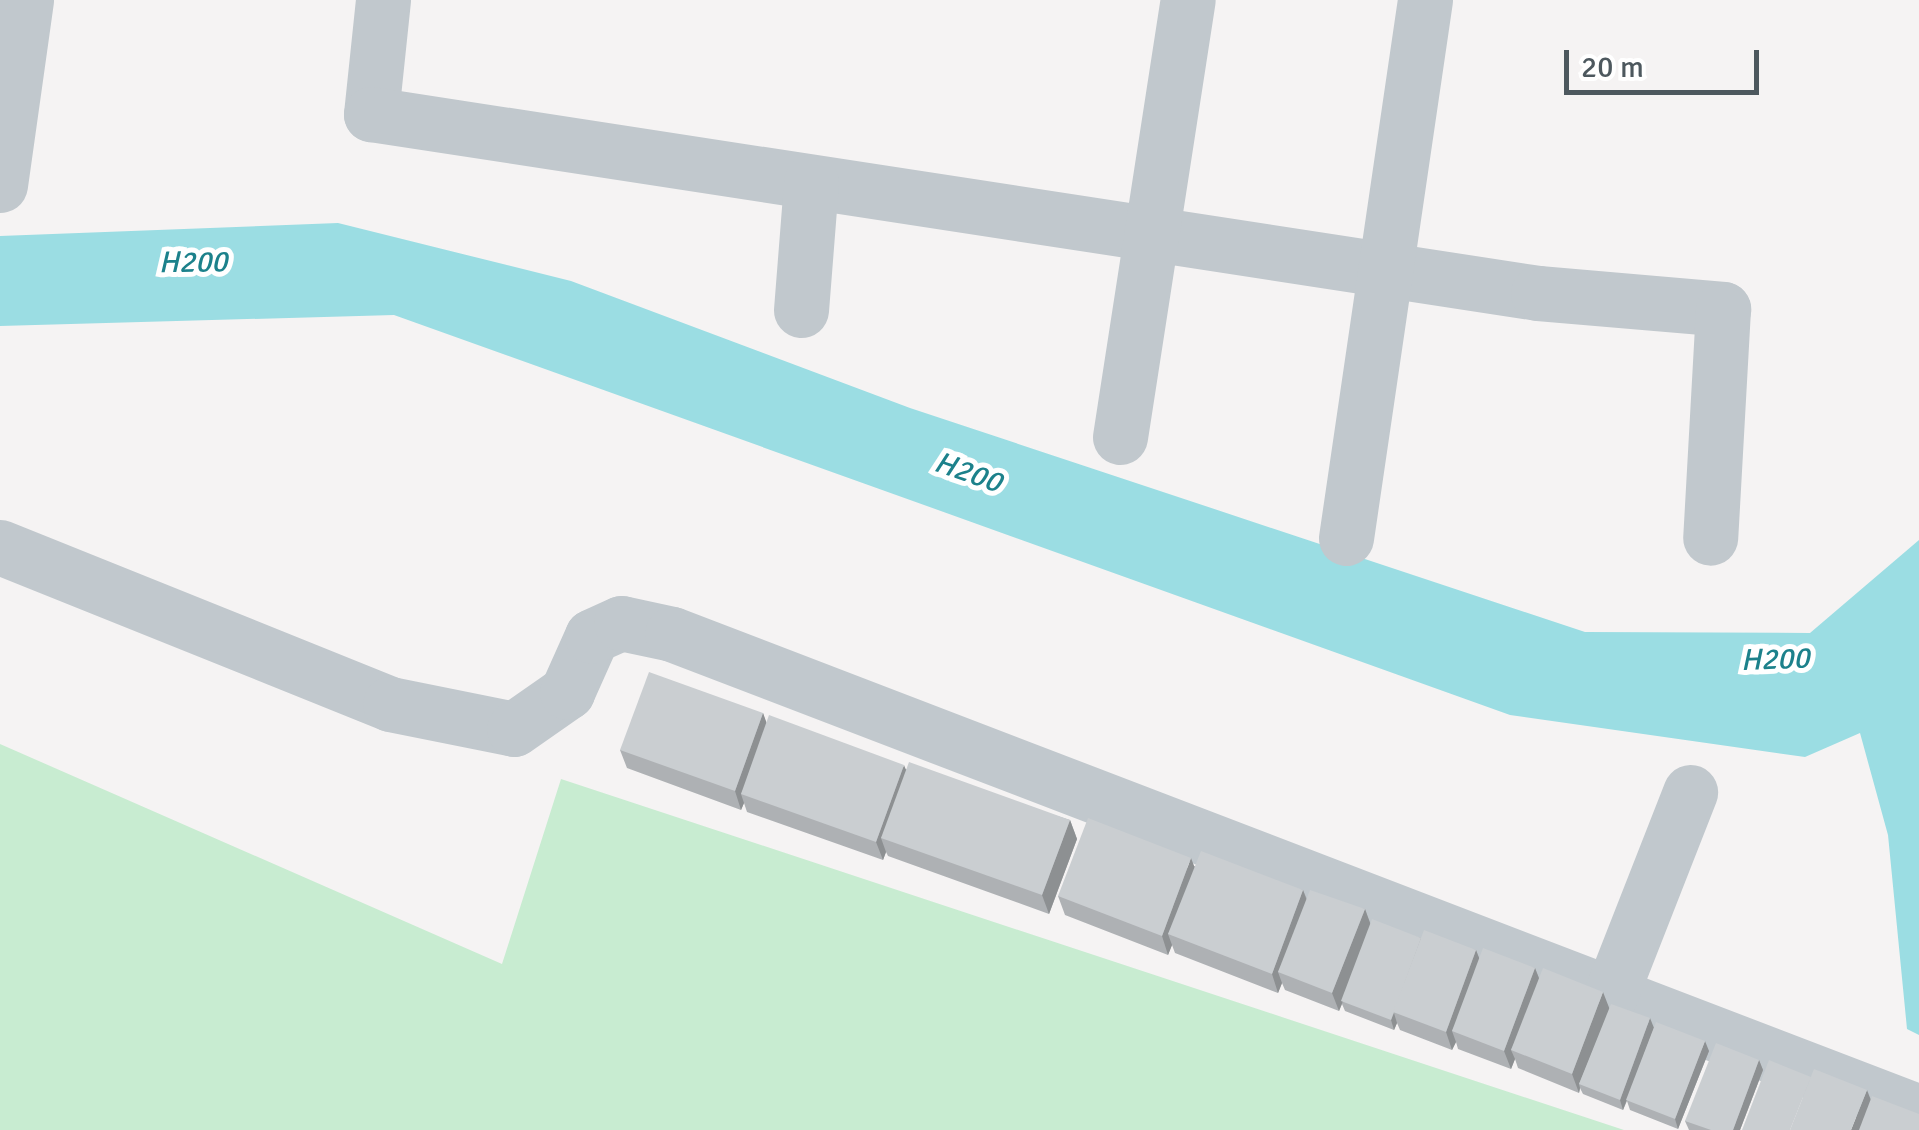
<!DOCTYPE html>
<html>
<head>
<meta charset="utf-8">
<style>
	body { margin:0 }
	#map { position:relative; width:1919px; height:1130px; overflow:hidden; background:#f5f3f3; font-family:Signika,sans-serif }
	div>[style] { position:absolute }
	.green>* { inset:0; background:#c8ecd1 }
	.water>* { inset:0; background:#9bdde3 }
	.minor>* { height:55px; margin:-27.5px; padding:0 27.5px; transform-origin:27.5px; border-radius:27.5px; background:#c1c8cd }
	.wall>* { inset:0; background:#aeb1b4 }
	.shaded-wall>* { inset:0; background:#8d9092 }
	.building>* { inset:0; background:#caced1 }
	span { translate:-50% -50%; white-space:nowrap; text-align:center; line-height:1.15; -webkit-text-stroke:10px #fff; paint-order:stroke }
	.water-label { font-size:30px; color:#1c818b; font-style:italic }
	.scale { position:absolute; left:1564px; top:50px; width:195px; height:45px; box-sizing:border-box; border:5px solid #4d585e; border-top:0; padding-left:12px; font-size:30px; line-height:35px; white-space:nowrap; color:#4d585e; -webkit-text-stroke:8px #fff; paint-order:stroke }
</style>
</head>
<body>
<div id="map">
	<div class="green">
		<i style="clip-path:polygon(0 744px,502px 964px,561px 779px,1624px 1130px,0 1130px)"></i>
	</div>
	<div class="water">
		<i style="clip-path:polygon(338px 223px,571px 281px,910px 408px,1585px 632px,1810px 633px,1919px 540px,1919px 1035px,1907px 1029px,1888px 835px,1860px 733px,1805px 757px,1510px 715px,394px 315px,0 326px,0 236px)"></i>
	</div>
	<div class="minor">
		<i style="left:383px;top:0;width:115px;rotate:96deg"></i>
		<i style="left:371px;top:114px;width:1181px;rotate:8.72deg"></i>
		<i style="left:1538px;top:293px;width:186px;rotate:4.9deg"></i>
		<i style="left:1723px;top:309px;width:229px;rotate:93.2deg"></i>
		<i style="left:0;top:185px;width:187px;rotate:-82deg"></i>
		<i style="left:801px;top:310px;width:128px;rotate:-85.5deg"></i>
		<i style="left:1120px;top:437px;width:442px;rotate:-81.2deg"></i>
		<i style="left:1346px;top:538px;width:544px;rotate:-81.65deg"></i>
		<i style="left:0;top:547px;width:420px;rotate:21.9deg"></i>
		<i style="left:390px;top:704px;width:126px;rotate:11.4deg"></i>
		<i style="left:514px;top:729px;width:65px;rotate:-34.9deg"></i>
		<i style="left:567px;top:692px;width:61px;rotate:-65.9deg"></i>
		<i style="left:592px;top:636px;width:32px;rotate:-24deg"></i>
		<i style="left:621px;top:623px;width:52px;rotate:12.2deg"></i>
		<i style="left:672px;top:634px;width:1335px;rotate:20.97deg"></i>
		<i style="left:1611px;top:994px;width:217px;rotate:-68.6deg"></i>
	</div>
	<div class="wall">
		<i style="clip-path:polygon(763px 713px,766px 723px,906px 769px,1070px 820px,1077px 839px,1049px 914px,888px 856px,886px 852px,883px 860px,747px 812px,744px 803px,741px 810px,627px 768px,620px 750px)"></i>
		<i style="clip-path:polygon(1195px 866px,1303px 890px,1307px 899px,1365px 909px,1370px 924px,1421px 938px,1476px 950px,1479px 958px,1535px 968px,1539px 978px,1709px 1051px,1678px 1129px,1630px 1110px,1627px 1101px,1623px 1110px,1583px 1094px,1580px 1088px,1579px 1093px,1518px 1068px,1515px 1059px,1511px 1069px,1458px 1049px,1456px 1042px,1452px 1050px,1400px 1030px,1397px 1023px,1394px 1030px,1345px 1011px,1342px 1004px,1339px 1011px,1285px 990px,1282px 983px,1278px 993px,1175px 953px,1172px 945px,1168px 955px,1065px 915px,1058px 896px)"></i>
		<i style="clip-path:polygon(1759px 1060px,1763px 1070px,1740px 1130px,1689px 1130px,1685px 1121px)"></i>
	</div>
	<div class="shaded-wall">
		<i style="clip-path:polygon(763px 713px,770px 732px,741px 794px,744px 803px,741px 810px,735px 791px)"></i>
		<i style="clip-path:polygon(904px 765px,911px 783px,881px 838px,886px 852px,883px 860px,876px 842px)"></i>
		<i style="clip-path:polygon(1070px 820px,1077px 839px,1049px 914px,1042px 895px)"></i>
		<i style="clip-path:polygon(1191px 858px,1198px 876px,1168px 934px,1172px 945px,1168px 955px,1162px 936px)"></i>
		<i style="clip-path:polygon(1303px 890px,1310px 909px,1278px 972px,1282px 983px,1278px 993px,1272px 974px)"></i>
		<i style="clip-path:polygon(1365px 909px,1372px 928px,1339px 1011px,1332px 993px)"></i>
		<i style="clip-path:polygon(1476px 950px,1483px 968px,1452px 1031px,1456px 1042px,1452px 1050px,1446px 1032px)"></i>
		<i style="clip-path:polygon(1535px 968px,1542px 986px,1511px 1050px,1515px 1059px,1511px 1069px,1504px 1051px)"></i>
		<i style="clip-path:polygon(1603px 992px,1610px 1010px,1579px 1084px,1580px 1088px,1579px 1093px,1572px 1074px)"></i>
		<i style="clip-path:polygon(1394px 1013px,1397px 1023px,1394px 1030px,1391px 1020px)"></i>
		<i style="clip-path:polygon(1650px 1018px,1654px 1028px,1623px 1110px,1620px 1100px)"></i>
		<i style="clip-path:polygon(1705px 1041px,1709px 1051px,1678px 1129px,1675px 1119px)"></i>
		<i style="clip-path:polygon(1759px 1060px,1763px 1070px,1740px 1130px,1733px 1130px)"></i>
		<i style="clip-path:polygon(1867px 1090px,1874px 1108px,1865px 1130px,1851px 1130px)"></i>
	</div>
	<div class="building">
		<i style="clip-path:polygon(649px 672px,763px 713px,735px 791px,620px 750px)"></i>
		<i style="clip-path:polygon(769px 715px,904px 765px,876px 842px,741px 794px)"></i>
		<i style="clip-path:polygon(909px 762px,1070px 820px,1042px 895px,881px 838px)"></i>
		<i style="clip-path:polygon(1088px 818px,1191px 858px,1162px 936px,1058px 896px)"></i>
		<i style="clip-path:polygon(1201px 851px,1303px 890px,1272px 974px,1168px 934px)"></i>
		<i style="clip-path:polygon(1310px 890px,1365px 909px,1332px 993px,1278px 972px)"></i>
		<i style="clip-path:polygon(1372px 919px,1421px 938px,1391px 1020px,1341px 1001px)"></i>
		<i style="clip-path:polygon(1424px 930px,1476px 950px,1446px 1032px,1393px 1012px)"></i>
		<i style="clip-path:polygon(1483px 948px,1535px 968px,1504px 1051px,1452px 1031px)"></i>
		<i style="clip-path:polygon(1543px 968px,1603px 992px,1572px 1074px,1511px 1050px)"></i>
		<i style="clip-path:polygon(1611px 1004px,1650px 1018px,1620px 1100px,1579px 1084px)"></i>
		<i style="clip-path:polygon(1656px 1022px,1705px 1041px,1675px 1119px,1626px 1100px)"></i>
		<i style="clip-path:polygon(1716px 1043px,1759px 1060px,1733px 1130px,1711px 1130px,1685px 1121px)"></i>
		<i style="clip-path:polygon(1769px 1060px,1811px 1077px,1790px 1130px,1742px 1130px)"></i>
		<i style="clip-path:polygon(1814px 1069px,1867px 1090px,1851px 1130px,1790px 1130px)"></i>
		<i style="clip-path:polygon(1872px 1096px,1919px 1114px,1919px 1130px,1859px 1130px)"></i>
	</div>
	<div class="water-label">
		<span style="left:193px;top:263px;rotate:-1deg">H200</span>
		<span style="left:968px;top:473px;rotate:19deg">H200</span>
		<span style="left:1775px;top:660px;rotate:-2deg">H200</span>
	</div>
	<div class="scale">20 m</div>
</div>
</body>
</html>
